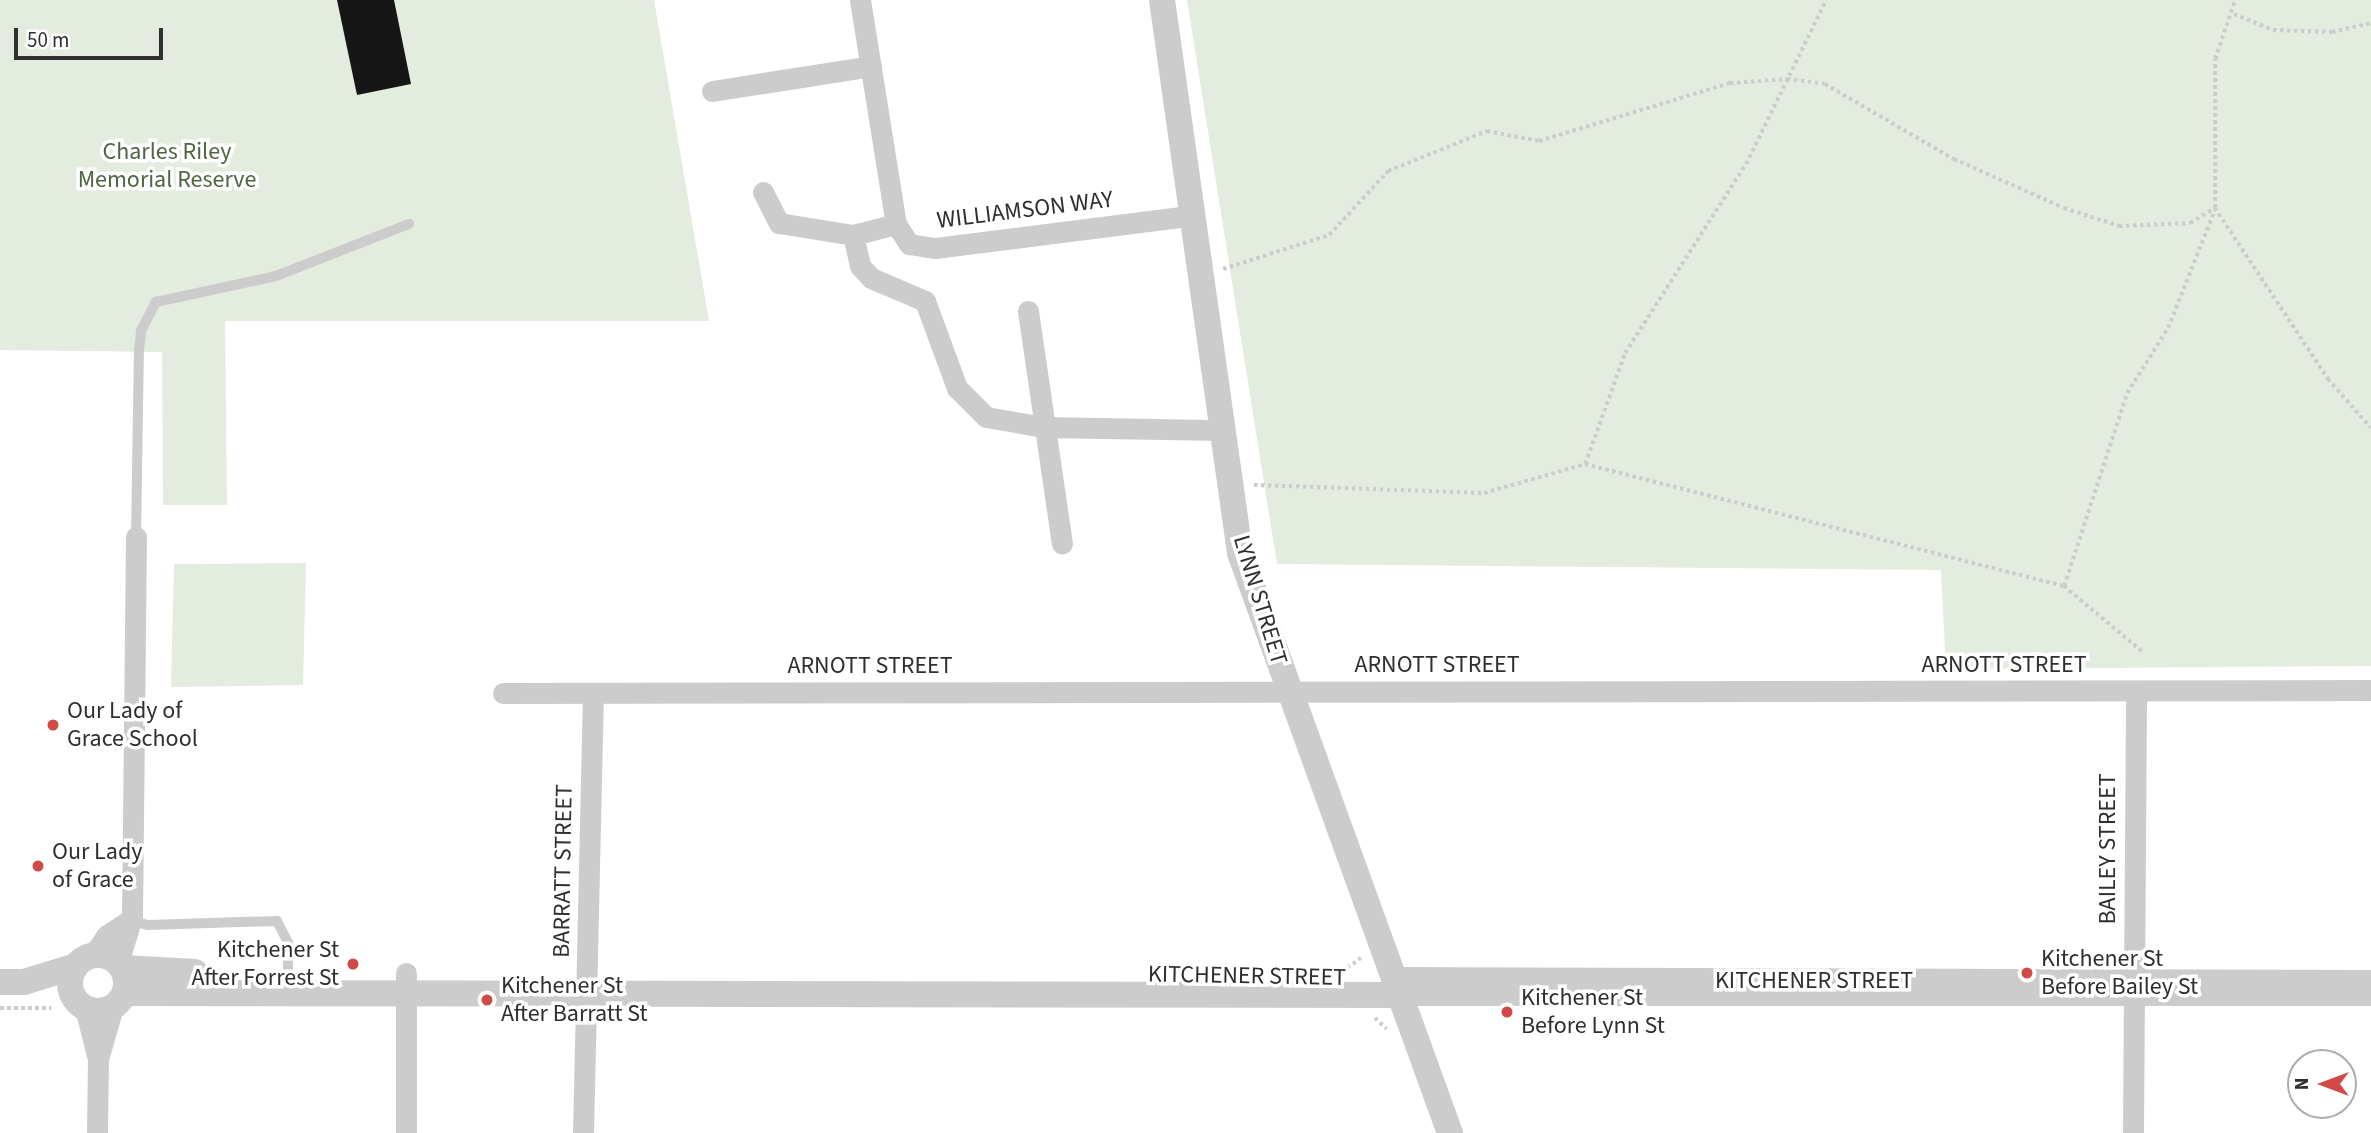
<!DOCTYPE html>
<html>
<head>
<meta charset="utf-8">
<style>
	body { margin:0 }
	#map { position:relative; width:2371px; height:1133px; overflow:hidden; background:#fff; font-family:"Source Sans 3",sans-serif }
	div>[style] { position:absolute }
	.green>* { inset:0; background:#e4ebdf }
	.building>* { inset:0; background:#161616 }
	.path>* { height:3.5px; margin-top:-1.75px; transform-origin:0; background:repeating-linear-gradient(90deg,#ccc 0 3.5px,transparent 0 7px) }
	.service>* { height:10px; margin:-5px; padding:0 5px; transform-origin:5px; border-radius:5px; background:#ccc }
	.minor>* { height:21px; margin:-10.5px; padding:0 10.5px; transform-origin:10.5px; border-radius:10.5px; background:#ccc }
	.tertiary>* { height:26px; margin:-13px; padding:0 13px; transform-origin:13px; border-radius:13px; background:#ccc }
	.tertiary>.ring { margin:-13px; padding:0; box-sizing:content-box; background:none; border:26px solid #ccc; border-radius:50% }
	.dots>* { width:19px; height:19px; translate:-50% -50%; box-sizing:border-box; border:4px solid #fff; border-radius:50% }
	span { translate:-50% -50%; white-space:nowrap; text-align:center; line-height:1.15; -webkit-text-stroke:7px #fff; paint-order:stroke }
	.park-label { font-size:24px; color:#4f6642 }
	.street-label { font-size:24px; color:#2f2f2f }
	.poi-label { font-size:24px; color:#2f2f2f }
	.left { translate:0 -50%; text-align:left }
	.right { translate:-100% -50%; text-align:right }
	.north { position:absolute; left:2287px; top:1049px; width:70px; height:70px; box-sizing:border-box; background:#fff; border:2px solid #acacac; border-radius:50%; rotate:270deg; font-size:19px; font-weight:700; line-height:28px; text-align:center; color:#2f2f2f }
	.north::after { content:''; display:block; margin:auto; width:24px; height:32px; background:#d04a47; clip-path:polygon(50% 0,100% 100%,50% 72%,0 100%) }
	.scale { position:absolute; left:14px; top:28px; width:149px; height:32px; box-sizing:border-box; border:4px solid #2f2f2f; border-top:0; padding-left:9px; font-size:21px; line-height:24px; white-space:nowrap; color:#2f2f2f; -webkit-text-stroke:5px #fff; paint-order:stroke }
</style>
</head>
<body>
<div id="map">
	<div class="green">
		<i style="clip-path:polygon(0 0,654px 0,709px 321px,225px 321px,227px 505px,163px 505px,162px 352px,0 350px)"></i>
		<i style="clip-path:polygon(1187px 0,2371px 0,2371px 666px,1946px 669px,1941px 570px,1277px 564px)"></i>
		<i style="clip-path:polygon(306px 563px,303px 685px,171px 687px,174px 564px)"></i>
	</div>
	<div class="building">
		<i style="clip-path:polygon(337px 0,394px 0,411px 84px,357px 95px)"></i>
	</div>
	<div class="path">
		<i style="left:2234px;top:14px;width:42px;rotate:22.3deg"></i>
		<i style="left:2273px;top:30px;width:59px;rotate:1.9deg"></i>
		<i style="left:2332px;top:32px;width:40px;rotate:-13deg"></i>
		<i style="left:2215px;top:208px;width:205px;rotate:56.5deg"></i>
		<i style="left:2328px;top:379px;width:65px;rotate:48.7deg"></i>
		<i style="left:1223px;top:269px;width:111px;rotate:-17.8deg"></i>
		<i style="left:1329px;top:235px;width:87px;rotate:-47.3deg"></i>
		<i style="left:1388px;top:171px;width:107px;rotate:-22deg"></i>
		<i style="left:1487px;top:131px;width:53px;rotate:10.9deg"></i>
		<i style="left:1539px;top:141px;width:200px;rotate:-16.9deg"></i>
		<i style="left:1730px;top:83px;width:57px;rotate:-4deg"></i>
		<i style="left:1787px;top:79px;width:38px;rotate:7deg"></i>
		<i style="left:1825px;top:84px;width:149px;rotate:30.2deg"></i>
		<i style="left:1954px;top:159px;width:120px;rotate:24deg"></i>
		<i style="left:2064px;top:208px;width:58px;rotate:18.1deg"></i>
		<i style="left:2119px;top:226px;width:71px;rotate:-2.4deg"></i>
		<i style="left:2190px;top:223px;width:29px;rotate:-31deg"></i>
		<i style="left:2215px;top:208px;width:149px;rotate:-90deg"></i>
		<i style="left:2215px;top:59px;width:62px;rotate:-71.3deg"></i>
		<i style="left:1585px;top:464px;width:118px;rotate:-70.2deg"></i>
		<i style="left:1625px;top:353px;width:224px;rotate:-57.4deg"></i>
		<i style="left:1746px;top:164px;width:182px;rotate:-64deg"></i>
		<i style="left:1254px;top:485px;width:230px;rotate:2deg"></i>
		<i style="left:1484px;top:493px;width:105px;rotate:-16deg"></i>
		<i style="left:1585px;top:464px;width:494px;rotate:14.3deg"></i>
		<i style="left:2064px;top:586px;width:103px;rotate:39.9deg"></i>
		<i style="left:2064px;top:586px;width:203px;rotate:-71.9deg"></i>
		<i style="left:2127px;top:393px;width:77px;rotate:-57.8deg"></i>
		<i style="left:2168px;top:328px;width:128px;rotate:-68.4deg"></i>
		<i style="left:1347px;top:968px;width:17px;rotate:-36deg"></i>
		<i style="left:0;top:1008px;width:51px"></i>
		<i style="left:1375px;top:1018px;width:16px;rotate:43deg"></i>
	</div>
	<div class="service">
		<i style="left:136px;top:537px;width:186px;rotate:-89.1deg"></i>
		<i style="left:139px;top:351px;width:20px;rotate:-84deg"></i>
		<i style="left:141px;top:331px;width:33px;rotate:-63deg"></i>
		<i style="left:156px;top:302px;width:123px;rotate:-12.2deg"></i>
		<i style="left:276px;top:276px;width:143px;rotate:-21.4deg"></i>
		<i style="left:130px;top:920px;width:19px;rotate:16deg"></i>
		<i style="left:148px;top:925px;width:129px;rotate:-1.8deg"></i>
		<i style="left:277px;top:921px;width:25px;rotate:63deg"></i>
		<i style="left:288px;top:943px;width:30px;rotate:90deg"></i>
	</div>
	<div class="minor">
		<i style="left:860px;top:0;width:227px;rotate:80.9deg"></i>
		<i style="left:896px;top:224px;width:24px;rotate:57deg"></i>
		<i style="left:909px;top:244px;width:26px;rotate:9deg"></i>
		<i style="left:935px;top:248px;width:256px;rotate:-7.2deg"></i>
		<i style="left:712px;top:91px;width:161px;rotate:-8.9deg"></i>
		<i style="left:763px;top:192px;width:35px;rotate:63deg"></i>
		<i style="left:779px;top:223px;width:75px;rotate:9.2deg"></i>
		<i style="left:853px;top:235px;width:44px;rotate:-14.3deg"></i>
		<i style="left:853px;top:235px;width:32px;rotate:77deg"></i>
		<i style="left:860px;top:266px;width:16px;rotate:47deg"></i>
		<i style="left:871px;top:278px;width:59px;rotate:23.1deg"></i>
		<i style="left:925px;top:301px;width:93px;rotate:69.8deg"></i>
		<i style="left:957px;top:388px;width:41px;rotate:45deg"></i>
		<i style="left:986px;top:417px;width:59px;rotate:9.8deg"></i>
		<i style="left:1044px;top:427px;width:179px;rotate:1deg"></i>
		<i style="left:1028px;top:311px;width:235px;rotate:81.7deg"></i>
		<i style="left:503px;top:693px;width:1868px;rotate:-0.09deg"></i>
		<i style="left:94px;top:954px;width:23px;rotate:-56deg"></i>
		<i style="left:107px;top:935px;width:27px;rotate:-33deg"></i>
		<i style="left:118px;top:963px;width:48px;rotate:-73.1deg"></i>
		<i style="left:132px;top:917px;width:380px;rotate:-89.4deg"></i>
		<i style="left:1394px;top:977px;width:977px;rotate:0.18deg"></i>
		<i style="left:1400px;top:995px;width:971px"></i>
		<i style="left:85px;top:1008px;width:53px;rotate:75.7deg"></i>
		<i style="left:98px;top:1059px;width:74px;rotate:90.8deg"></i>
		<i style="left:98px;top:1059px;width:54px;rotate:-73.9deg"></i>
		<i style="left:406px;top:1133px;width:160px;rotate:-90deg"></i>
		<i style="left:583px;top:1133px;width:440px;rotate:-88.7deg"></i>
		<i style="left:2133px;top:1133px;width:442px;rotate:-89.6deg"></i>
	</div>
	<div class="tertiary">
		<i style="left:1162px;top:0;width:558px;rotate:81.97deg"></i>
		<i style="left:1240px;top:553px;width:617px;rotate:70.1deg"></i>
		<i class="ring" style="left:70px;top:955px;width:30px;height:30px"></i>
		<i style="left:123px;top:968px;width:72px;rotate:3.2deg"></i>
		<i style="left:0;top:982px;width:24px"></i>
		<i style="left:24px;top:982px;width:54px;rotate:-17.1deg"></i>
		<i style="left:125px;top:993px;width:1275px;rotate:0.09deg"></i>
	</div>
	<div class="dots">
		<i style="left:53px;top:725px;background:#d04a47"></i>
		<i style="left:38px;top:866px;background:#d04a47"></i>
		<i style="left:353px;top:964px;background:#d04a47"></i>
		<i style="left:2027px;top:973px;background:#d04a47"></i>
		<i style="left:487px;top:1000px;background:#d04a47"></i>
		<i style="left:1507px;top:1012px;background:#d04a47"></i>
	</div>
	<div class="park-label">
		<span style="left:167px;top:166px">Charles Riley<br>Memorial Reserve</span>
	</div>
	<div class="street-label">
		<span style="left:1025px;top:210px;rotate:-7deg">WILLIAMSON WAY</span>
		<span style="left:1260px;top:600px;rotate:73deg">LYNN STREET</span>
		<span style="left:1437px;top:665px">ARNOTT STREET</span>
		<span style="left:2004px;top:665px">ARNOTT STREET</span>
		<span style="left:870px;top:666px">ARNOTT STREET</span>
		<span style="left:2108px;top:849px;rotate:-90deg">BAILEY STREET</span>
		<span style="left:563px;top:871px;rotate:-89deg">BARRATT STREET</span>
		<span style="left:1247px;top:976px;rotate:1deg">KITCHENER STREET</span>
		<span style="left:1814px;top:981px">KITCHENER STREET</span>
	</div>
	<div class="poi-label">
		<span class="left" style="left:67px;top:725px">Our Lady of<br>Grace School</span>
		<span class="left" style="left:52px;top:866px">Our Lady<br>of Grace</span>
		<span class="right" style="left:339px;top:964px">Kitchener St<br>After Forrest St</span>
		<span class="left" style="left:2041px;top:973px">Kitchener St<br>Before Bailey St</span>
		<span class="left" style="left:501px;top:1000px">Kitchener St<br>After Barratt St</span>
		<span class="left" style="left:1521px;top:1012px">Kitchener St<br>Before Lynn St</span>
	</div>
	<div class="north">N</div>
	<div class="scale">50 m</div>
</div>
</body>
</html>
